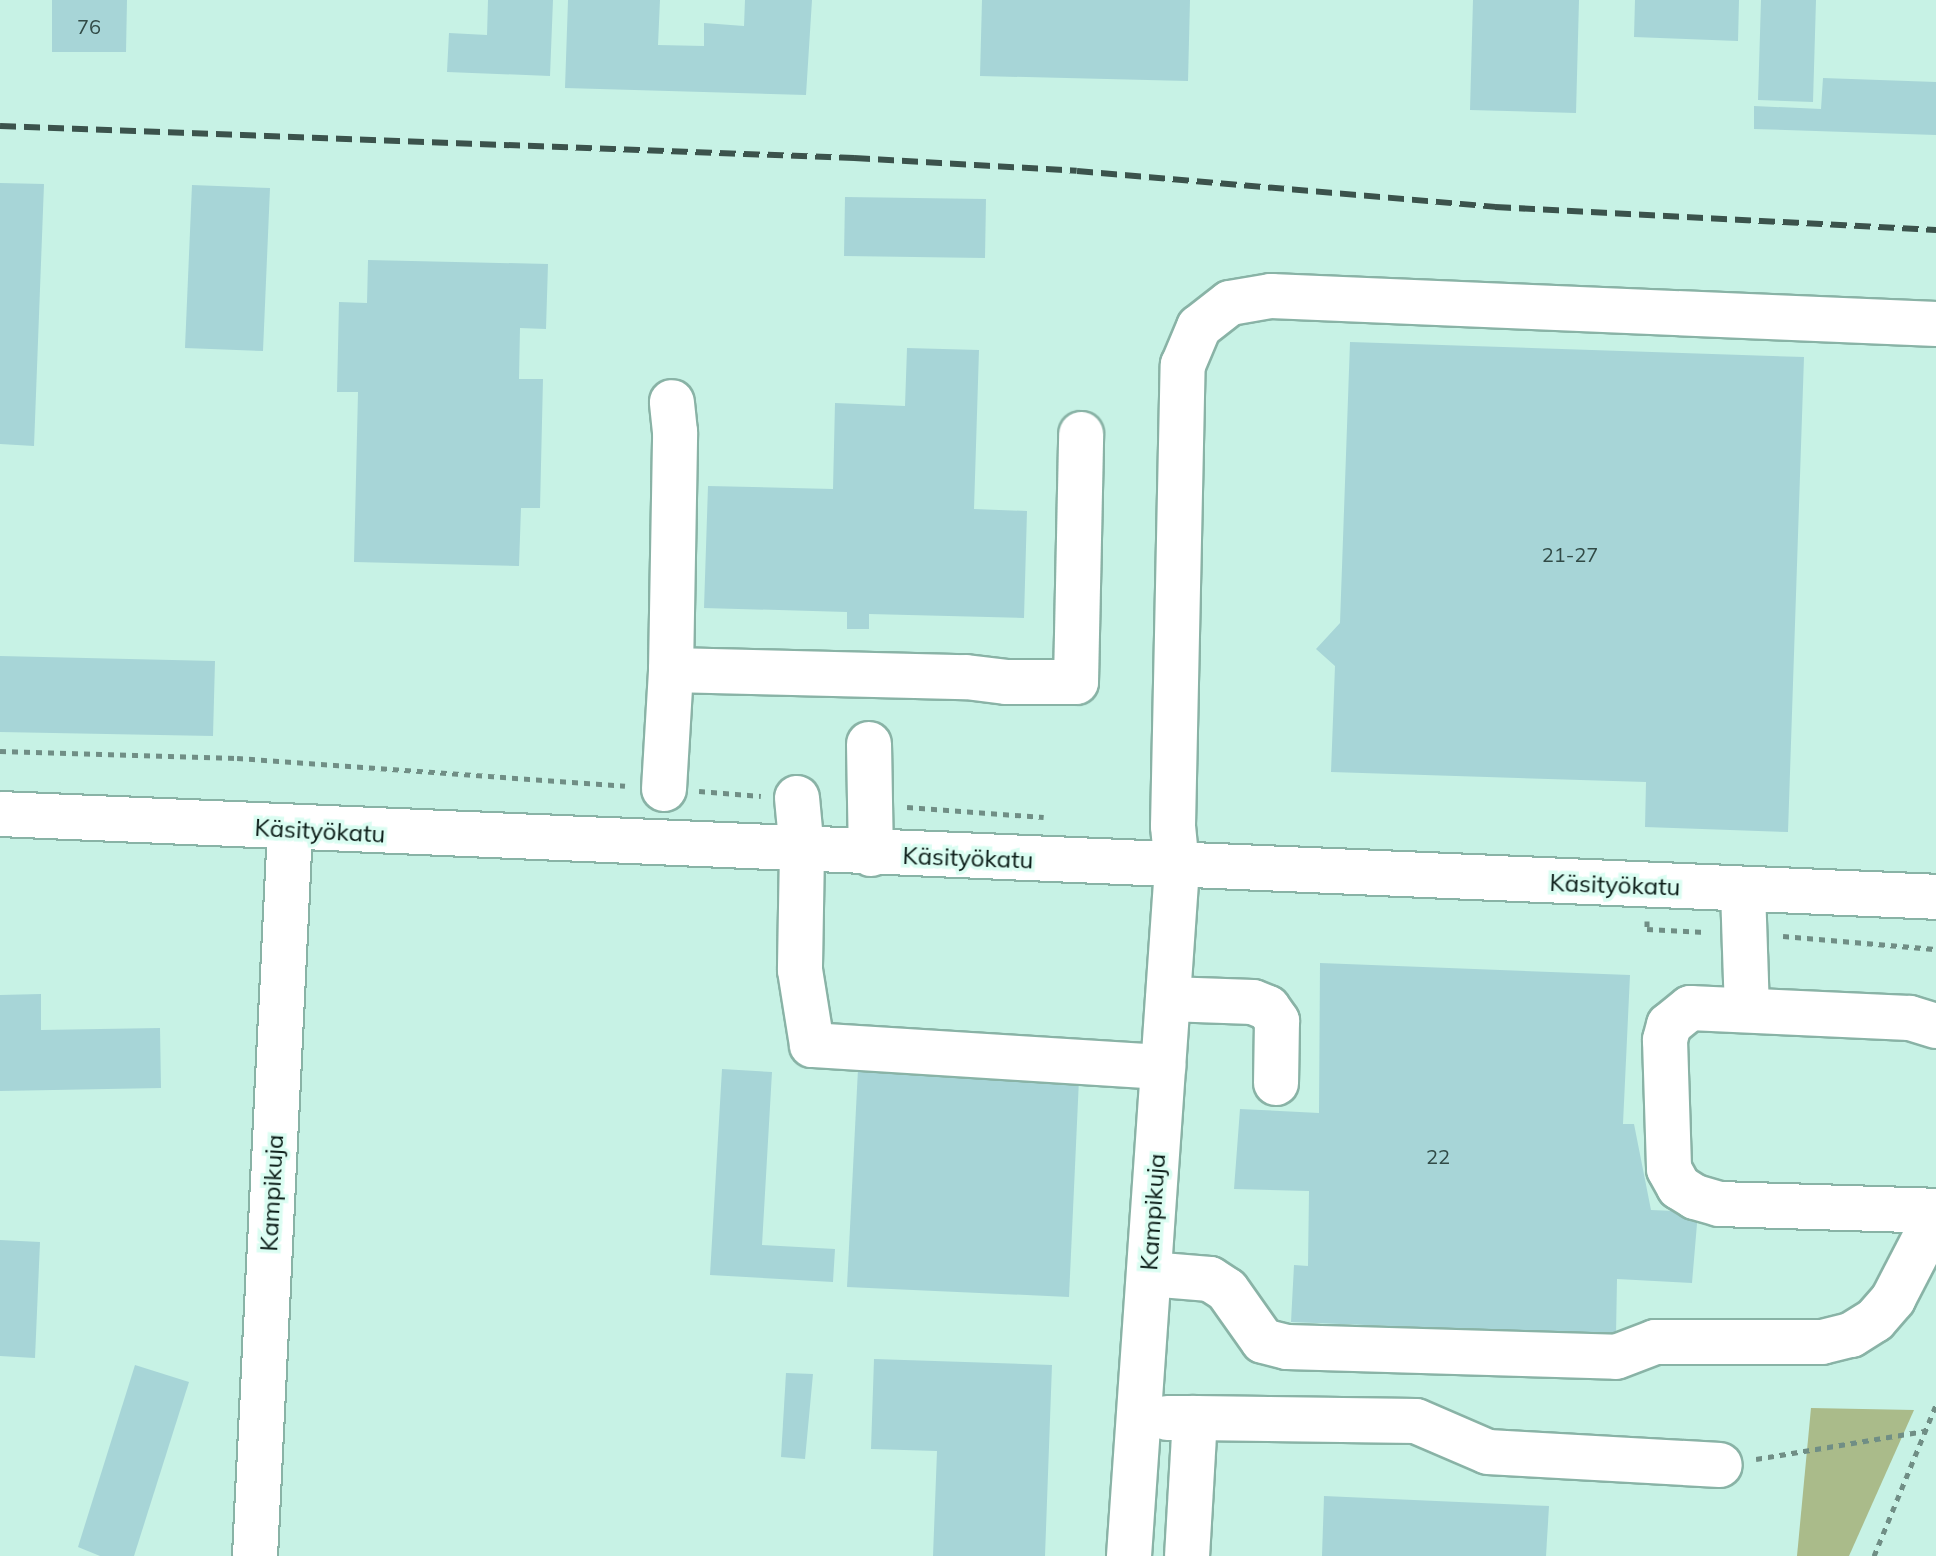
<!DOCTYPE html>
<html>
<head>
<meta charset="utf-8">
<style>
	body { margin:0 }
	#map { position:relative; width:1936px; height:1556px; overflow:hidden; background:#c7f2e5; font-family:Mulish,sans-serif }
	div>[style] { position:absolute }
	.forest>* { inset:0; background:#aabb8a }
	.building>* { inset:0; background:#a7d5d7 }
	.path>* { height:5px; margin-top:-2.5px; transform-origin:0; background:repeating-linear-gradient(90deg,#708e85 0 6px,transparent 0 12px) }
	.roads { filter:drop-shadow(2px 0 #89b3a6) drop-shadow(-2px 0 #89b3a6) drop-shadow(0 2px #89b3a6) drop-shadow(0 -2px #89b3a6) }
	.minor>* { height:44px; margin:-22px; padding:0 22px; transform-origin:22px; border-radius:22px; background:#fff }
	.rail>* { height:6px; margin-top:-3px; transform-origin:0; background:repeating-linear-gradient(90deg,#3b534c 0 16px,transparent 0 24px) }
	span { translate:-50% -50%; white-space:nowrap; text-align:center; line-height:1.15; -webkit-text-stroke:7px #dbfdf2; paint-order:stroke }
	.number-label { font-size:20px; color:#314a46 }
	.number-label span { -webkit-text-stroke-width:0 }
	.street-label { font-size:24px; color:#0a1b16 }
</style>
</head>
<body>
<div id="map">
	<div class="forest">
		<i style="clip-path:polygon(1811px 1408px,1914px 1410px,1849px 1556px,1797px 1556px)"></i>
	</div>
	<div class="building">
		<i style="clip-path:polygon(52px 0,127px 0,126px 52px,52px 52px)"></i>
		<i style="clip-path:polygon(488px 0,553px 0,550px 76px,447px 72px,449px 33px,487px 35px)"></i>
		<i style="clip-path:polygon(568px 0,660px 0,658px 45px,704px 46px,704px 23px,744px 26px,745px 0,812px 0,806px 95px,565px 88px)"></i>
		<i style="clip-path:polygon(982px 0,1190px 0,1188px 81px,980px 76px)"></i>
		<i style="clip-path:polygon(1473px 0,1579px 0,1576px 113px,1470px 110px)"></i>
		<i style="clip-path:polygon(1635px 0,1739px 0,1738px 41px,1634px 37px)"></i>
		<i style="clip-path:polygon(1761px 0,1816px 0,1813px 102px,1758px 100px)"></i>
		<i style="clip-path:polygon(1823px 78px,1936px 82px,1936px 135px,1754px 129px,1754px 106px,1821px 109px)"></i>
		<i style="clip-path:polygon(0 183px,44px 184px,34px 446px,0 444px)"></i>
		<i style="clip-path:polygon(192px 185px,270px 188px,263px 351px,185px 348px)"></i>
		<i style="clip-path:polygon(845px 197px,986px 199px,985px 258px,844px 256px)"></i>
		<i style="clip-path:polygon(368px 260px,548px 264px,546px 329px,520px 328px,519px 379px,543px 379px,540px 508px,521px 508px,519px 566px,354px 562px,358px 392px,337px 392px,339px 302px,367px 303px)"></i>
		<i style="clip-path:polygon(1350px 342px,1804px 357px,1788px 832px,1645px 827px,1646px 782px,1331px 772px,1335px 666px,1316px 649px,1340px 623px)"></i>
		<i style="clip-path:polygon(907px 348px,979px 350px,974px 509px,1027px 511px,1024px 618px,869px 614px,869px 629px,847px 629px,847px 612px,704px 608px,708px 486px,833px 489px,835px 403px,905px 406px)"></i>
		<i style="clip-path:polygon(0 656px,215px 661px,213px 736px,0 732px)"></i>
		<i style="clip-path:polygon(1320px 963px,1630px 975px,1623px 1124px,1634px 1124px,1651px 1210px,1698px 1212px,1692px 1283px,1617px 1279px,1616px 1335px,1291px 1322px,1294px 1265px,1308px 1266px,1309px 1191px,1234px 1189px,1240px 1109px,1319px 1113px)"></i>
		<i style="clip-path:polygon(41px 994px,41px 1030px,160px 1028px,161px 1088px,0 1091px,0 995px)"></i>
		<i style="clip-path:polygon(722px 1069px,772px 1072px,762px 1245px,835px 1249px,833px 1282px,710px 1275px)"></i>
		<i style="clip-path:polygon(858px 1069px,1079px 1079px,1069px 1297px,847px 1287px)"></i>
		<i style="clip-path:polygon(0 1240px,40px 1242px,35px 1358px,0 1356px)"></i>
		<i style="clip-path:polygon(874px 1359px,1052px 1365px,1045px 1556px,933px 1556px,937px 1451px,871px 1449px)"></i>
		<i style="clip-path:polygon(135px 1365px,189px 1382px,134px 1556px,100px 1556px,78px 1547px)"></i>
		<i style="clip-path:polygon(786px 1373px,813px 1374px,805px 1459px,781px 1457px)"></i>
		<i style="clip-path:polygon(1324px 1496px,1549px 1506px,1546px 1556px,1322px 1556px)"></i>
	</div>
	<div class="path">
		<i style="left:0;top:751px;width:237px;rotate:1.7deg"></i>
		<i style="left:237px;top:758px;width:389px;rotate:4.1deg"></i>
		<i style="left:699px;top:791px;width:62px;rotate:4.6deg"></i>
		<i style="left:907px;top:807px;width:137px;rotate:4.2deg"></i>
		<i style="left:1647px;top:921px;width:8px;rotate:90deg"></i>
		<i style="left:1647px;top:929px;width:58px;rotate:3deg"></i>
		<i style="left:1783px;top:936px;width:154px;rotate:4.9deg"></i>
		<i style="left:1756px;top:1459px;width:171px;rotate:-9.4deg"></i>
		<i style="left:1874px;top:1556px;width:163px;rotate:-67.7deg"></i>
	</div>
	<div class="roads">
		<div class="minor">
			<i style="left:671px;top:670px;width:295px;rotate:1.4deg"></i>
			<i style="left:966px;top:677px;width:40px;rotate:7.1deg"></i>
			<i style="left:1006px;top:682px;width:70px"></i>
			<i style="left:1076px;top:682px;width:248px;rotate:-88.8deg"></i>
			<i style="left:869px;top:744px;width:110px;rotate:89deg"></i>
			<i style="left:664px;top:789px;width:119px;rotate:-86.6deg"></i>
			<i style="left:671px;top:670px;width:238px;rotate:-89deg"></i>
			<i style="left:675px;top:432px;width:30px;rotate:-96deg"></i>
			<i style="left:797px;top:798px;width:53px;rotate:84.6deg"></i>
			<i style="left:802px;top:851px;width:119px;rotate:91deg"></i>
			<i style="left:800px;top:970px;width:76px;rotate:80.9deg"></i>
			<i style="left:812px;top:1045px;width:352px;rotate:3.6deg"></i>
			<i style="left:0;top:814px;width:1938px;rotate:2.45deg"></i>
			<i style="left:1743px;top:890px;width:119px;rotate:88.1deg"></i>
			<i style="left:1168px;top:999px;width:85px;rotate:2deg"></i>
			<i style="left:1253px;top:1002px;width:16px;rotate:22deg"></i>
			<i style="left:1268px;top:1008px;width:16px;rotate:55deg"></i>
			<i style="left:1277px;top:1021px;width:62px;rotate:90.9deg"></i>
			<i style="left:1936px;top:1026px;width:28px;rotate:-163deg"></i>
			<i style="left:1909px;top:1018px;width:219px;rotate:-177.4deg"></i>
			<i style="left:1690px;top:1008px;width:27px;rotate:141deg"></i>
			<i style="left:1669px;top:1025px;width:16px;rotate:105deg"></i>
			<i style="left:1665px;top:1040px;width:129px;rotate:88.2deg"></i>
			<i style="left:1669px;top:1169px;width:21px;rotate:61deg"></i>
			<i style="left:1679px;top:1187px;width:19px;rotate:32deg"></i>
			<i style="left:1695px;top:1197px;width:25px;rotate:16deg"></i>
			<i style="left:1719px;top:1204px;width:217px;rotate:1.8deg"></i>
			<i style="left:1149px;top:1274px;width:61px;rotate:4.7deg"></i>
			<i style="left:1210px;top:1279px;width:20px;rotate:33deg"></i>
			<i style="left:1227px;top:1290px;width:62px;rotate:54.8deg"></i>
			<i style="left:1263px;top:1341px;width:25px;rotate:14deg"></i>
			<i style="left:1287px;top:1347px;width:329px;rotate:1.7deg"></i>
			<i style="left:1616px;top:1357px;width:42px;rotate:-21deg"></i>
			<i style="left:1655px;top:1342px;width:167px"></i>
			<i style="left:1822px;top:1342px;width:30px;rotate:-14deg"></i>
			<i style="left:1851px;top:1335px;width:28px;rotate:-32deg"></i>
			<i style="left:1875px;top:1320px;width:28px;rotate:-49deg"></i>
			<i style="left:1893px;top:1299px;width:93px;rotate:-62.6deg"></i>
			<i style="left:1167px;top:1418px;width:28px"></i>
			<i style="left:1195px;top:1418px;width:138px;rotate:93.3deg"></i>
			<i style="left:1195px;top:1418px;width:221px;rotate:0.8deg"></i>
			<i style="left:1416px;top:1421px;width:78px;rotate:23.3deg"></i>
			<i style="left:1488px;top:1452px;width:232px;rotate:3.2deg"></i>
			<i style="left:255px;top:1556px;width:728px;rotate:-87.24deg"></i>
			<i style="left:1129px;top:1556px;width:691px;rotate:-86.01deg"></i>
			<i style="left:1177px;top:867px;width:41px;rotate:-95.6deg"></i>
			<i style="left:1173px;top:826px;width:461px;rotate:-88.8deg"></i>
			<i style="left:1183px;top:365px;width:41px;rotate:-67.2deg"></i>
			<i style="left:1199px;top:327px;width:39px;rotate:-38deg"></i>
			<i style="left:1230px;top:303px;width:42px;rotate:-9.7deg"></i>
			<i style="left:1271px;top:296px;width:666px;rotate:2.41deg"></i>
		</div>
	</div>
	<div class="rail">
		<i style="left:0;top:126px;width:855px;rotate:2.15deg"></i>
		<i style="left:854px;top:158px;width:223px;rotate:3.3deg"></i>
		<i style="left:1077px;top:171px;width:420px;rotate:4.9deg"></i>
		<i style="left:1495px;top:207px;width:442px;rotate:3deg"></i>
	</div>
	<div class="number-label">
		<span style="left:89px;top:26px">76</span>
		<span style="left:1570px;top:554px">21-27</span>
		<span style="left:1438px;top:1156px">22</span>
	</div>
	<div class="street-label">
		<span style="left:320px;top:831px;rotate:3deg">Käsityökatu</span>
		<span style="left:968px;top:858px;rotate:2deg">Käsityökatu</span>
		<span style="left:1615px;top:885px;rotate:2deg">Käsityökatu</span>
		<span style="left:272px;top:1193px;rotate:-87deg">Kampikuja</span>
		<span style="left:1153px;top:1212px;rotate:-86deg">Kampikuja</span>
	</div>
</div>
</body>
</html>
